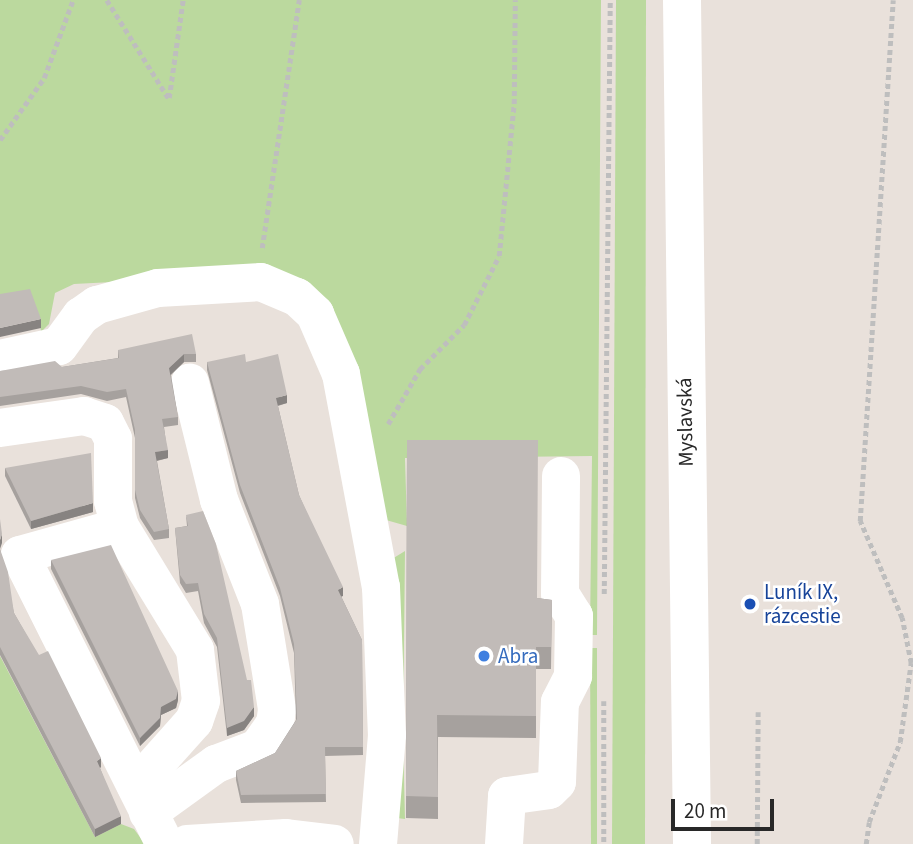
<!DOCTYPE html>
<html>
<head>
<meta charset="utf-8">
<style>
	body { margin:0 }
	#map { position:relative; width:913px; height:844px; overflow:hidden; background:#e9e1db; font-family:"Source Sans 3",sans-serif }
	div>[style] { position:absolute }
	.green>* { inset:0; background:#bbd99e }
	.path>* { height:4.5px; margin-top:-2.25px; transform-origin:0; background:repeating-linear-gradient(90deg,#bebebe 0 5px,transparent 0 8.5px) }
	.minor>* { height:38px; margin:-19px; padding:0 19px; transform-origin:19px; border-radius:19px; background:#fff }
	.wall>* { inset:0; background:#a6a19e }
	.shaded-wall>* { inset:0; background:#878381 }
	.building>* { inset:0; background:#c1bbb8 }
	.dots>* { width:19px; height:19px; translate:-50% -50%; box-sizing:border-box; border:4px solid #fff; border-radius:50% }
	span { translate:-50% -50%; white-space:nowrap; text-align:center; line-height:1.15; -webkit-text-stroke:5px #fff; paint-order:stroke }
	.street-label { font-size:21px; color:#282828 }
	.transit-label { font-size:21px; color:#164399 }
	.left { translate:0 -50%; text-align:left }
	.shop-label { font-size:21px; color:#366cbe }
	.scale { position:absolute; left:671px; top:799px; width:103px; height:32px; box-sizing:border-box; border:4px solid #282828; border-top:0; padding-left:9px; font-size:21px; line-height:24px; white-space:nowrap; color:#282828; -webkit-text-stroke:5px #fff; paint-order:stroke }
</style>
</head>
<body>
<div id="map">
	<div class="green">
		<i style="clip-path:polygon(0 0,601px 0,597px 635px,590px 635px,592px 456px,405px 458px,407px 526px,386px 520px,353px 371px,265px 274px,74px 284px,55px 293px,49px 324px,41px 332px,39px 316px,0 302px)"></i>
		<i style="clip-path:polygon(616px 0,646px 0,645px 844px,612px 844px)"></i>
		<i style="clip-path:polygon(405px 551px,403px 737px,405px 819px,397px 818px,392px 559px)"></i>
		<i style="clip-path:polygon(590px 648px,597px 648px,597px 844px,591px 844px)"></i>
		<i style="clip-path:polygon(0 656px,95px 837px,121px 824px,134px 829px,145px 844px,0 844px)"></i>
	</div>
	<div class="path">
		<i style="left:107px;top:0;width:117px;rotate:57.9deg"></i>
		<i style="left:169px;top:98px;width:99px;rotate:-81.9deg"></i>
		<i style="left:0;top:140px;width:76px;rotate:-54.6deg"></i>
		<i style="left:44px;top:78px;width:83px;rotate:-69.6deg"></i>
		<i style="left:262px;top:248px;width:251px;rotate:-81.5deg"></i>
		<i style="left:388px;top:424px;width:64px;rotate:-59.8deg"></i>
		<i style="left:420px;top:369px;width:62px;rotate:-45deg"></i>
		<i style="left:464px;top:325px;width:77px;rotate:-63.1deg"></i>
		<i style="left:499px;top:256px;width:153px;rotate:-84.4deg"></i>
		<i style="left:514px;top:104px;width:104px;rotate:-89.4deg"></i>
		<i style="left:604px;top:594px;width:594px;rotate:-89.42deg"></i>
		<i style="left:604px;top:701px;width:143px;rotate:90deg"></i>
		<i style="left:757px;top:844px;width:132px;rotate:-89.6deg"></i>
		<i style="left:866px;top:844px;width:22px;rotate:-82deg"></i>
		<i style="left:869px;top:822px;width:86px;rotate:-68.8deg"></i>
		<i style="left:900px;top:742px;width:80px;rotate:-82.1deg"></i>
		<i style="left:911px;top:663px;width:46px;rotate:-101.3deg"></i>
		<i style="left:902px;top:618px;width:106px;rotate:-113.4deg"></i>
		<i style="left:860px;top:521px;width:522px;rotate:-86.38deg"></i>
	</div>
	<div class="minor">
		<i style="left:682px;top:0;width:844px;rotate:89.32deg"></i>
		<i style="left:0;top:359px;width:60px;rotate:-12.4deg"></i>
		<i style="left:59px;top:346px;width:37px;rotate:-54deg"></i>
		<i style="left:81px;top:316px;width:19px;rotate:-35deg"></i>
		<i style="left:97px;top:305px;width:63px;rotate:-15.6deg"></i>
		<i style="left:158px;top:288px;width:103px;rotate:-3.3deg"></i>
		<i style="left:261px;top:282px;width:39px;rotate:23deg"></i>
		<i style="left:297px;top:297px;width:25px;rotate:43deg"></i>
		<i style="left:315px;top:314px;width:65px;rotate:66.6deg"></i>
		<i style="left:341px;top:374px;width:217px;rotate:79.4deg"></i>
		<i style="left:381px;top:587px;width:148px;rotate:87.7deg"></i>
		<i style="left:387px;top:735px;width:109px;rotate:94.7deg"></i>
		<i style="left:0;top:428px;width:85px;rotate:-8.1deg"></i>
		<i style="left:84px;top:416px;width:22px;rotate:18deg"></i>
		<i style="left:105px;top:423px;width:18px;rotate:63deg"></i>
		<i style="left:113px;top:439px;width:62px;rotate:90deg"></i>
		<i style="left:113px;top:501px;width:27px;rotate:75deg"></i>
		<i style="left:120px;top:527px;width:144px;rotate:58.6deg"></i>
		<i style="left:195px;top:650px;width:51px;rotate:83.3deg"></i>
		<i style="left:201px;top:701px;width:21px;rotate:109deg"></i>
		<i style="left:194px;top:721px;width:87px;rotate:131.7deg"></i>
		<i style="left:120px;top:527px;width:104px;rotate:164.4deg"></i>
		<i style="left:20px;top:555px;width:320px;rotate:63.4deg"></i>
		<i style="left:148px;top:813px;width:84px;rotate:-35.8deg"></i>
		<i style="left:216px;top:764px;width:45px;rotate:-20.9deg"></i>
		<i style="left:258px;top:748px;width:29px;rotate:-55deg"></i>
		<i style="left:275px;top:724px;width:15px;rotate:-82deg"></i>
		<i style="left:277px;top:709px;width:106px;rotate:-99.2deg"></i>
		<i style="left:260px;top:604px;width:112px;rotate:-111.5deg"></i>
		<i style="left:219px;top:500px;width:121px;rotate:-103.9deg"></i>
		<i style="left:187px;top:844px;width:99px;rotate:-3.5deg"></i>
		<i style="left:286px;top:838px;width:49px;rotate:7deg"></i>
		<i style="left:504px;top:844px;width:48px;rotate:-86.4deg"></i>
		<i style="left:507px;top:796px;width:42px;rotate:-8.1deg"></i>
		<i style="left:549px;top:790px;width:11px;rotate:-45deg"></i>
		<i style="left:557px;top:782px;width:80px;rotate:-87.9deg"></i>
		<i style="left:560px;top:702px;width:29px;rotate:-63deg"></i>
		<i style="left:573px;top:676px;width:60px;rotate:-89deg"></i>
		<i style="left:574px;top:616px;width:26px;rotate:-122deg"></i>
		<i style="left:560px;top:594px;width:118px;rotate:-89.5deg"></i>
	</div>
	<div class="wall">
		<i style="clip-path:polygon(118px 350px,196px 354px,196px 362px,184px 362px,171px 375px,178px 417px,178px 425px,164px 427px,168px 458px,157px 461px,169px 529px,169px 538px,154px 540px,140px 518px,135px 498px,135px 438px,126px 397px,107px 401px,81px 394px,0 406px,0 371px,62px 367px,118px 358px)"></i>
		<i style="clip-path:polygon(207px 362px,246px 362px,287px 403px,278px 406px,299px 495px,343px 596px,341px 596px,362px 640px,363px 755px,325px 756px,326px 802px,241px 803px,236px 780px,236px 771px,275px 753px,296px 720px,294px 653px,280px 596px,240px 493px,207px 370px)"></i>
		<i style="clip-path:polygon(407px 440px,537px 598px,552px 600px,551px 669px,536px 669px,536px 738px,438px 737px,438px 819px,406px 818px)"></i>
		<i style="clip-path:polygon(5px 468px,93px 512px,31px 529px,5px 476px)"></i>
		<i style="clip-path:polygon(186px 515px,254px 716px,244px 730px,227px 736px,217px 647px,204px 623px,198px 591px,186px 593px,180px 583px,175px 528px,187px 526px)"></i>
		<i style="clip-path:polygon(0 549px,14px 613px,101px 767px,100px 768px,121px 824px,95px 837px,0 655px)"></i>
		<i style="clip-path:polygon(51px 560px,178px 700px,176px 708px,161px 715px,160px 726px,140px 746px,51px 569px)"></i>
	</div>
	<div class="shaded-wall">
		<i style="clip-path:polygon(41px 319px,41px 328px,0 337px,0 328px)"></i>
		<i style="clip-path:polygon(184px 354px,184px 362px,169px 376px,169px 368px)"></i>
		<i style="clip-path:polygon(287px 395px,287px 403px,276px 406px,276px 398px)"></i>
		<i style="clip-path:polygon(168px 450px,168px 458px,155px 461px,155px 452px)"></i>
		<i style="clip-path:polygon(93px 503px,93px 512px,31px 529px,31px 521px)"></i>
		<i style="clip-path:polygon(2px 534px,2px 543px,0 549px,0 540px)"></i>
		<i style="clip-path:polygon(343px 587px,343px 596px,338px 598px,338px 590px)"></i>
		<i style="clip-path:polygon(178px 691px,178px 700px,176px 708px,161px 715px,160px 726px,140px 746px,140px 738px,161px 707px)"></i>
		<i style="clip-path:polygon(254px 707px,254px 716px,244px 730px,227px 736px,227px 728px)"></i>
		<i style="clip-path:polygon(101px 758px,101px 767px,97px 770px,97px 761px)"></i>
		<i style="clip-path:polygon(121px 816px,121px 824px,95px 837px,95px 829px)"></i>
	</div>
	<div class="building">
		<i style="clip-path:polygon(30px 289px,41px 319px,0 328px,0 294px)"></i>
		<i style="clip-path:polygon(192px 334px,196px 354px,184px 354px,169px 368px,178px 417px,162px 419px,168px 450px,155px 452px,169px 529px,154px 532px,140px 510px,135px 490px,135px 430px,126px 389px,107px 392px,81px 386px,0 397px,0 371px,55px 361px,62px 367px,119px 358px,118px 350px)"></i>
		<i style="clip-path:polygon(245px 354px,246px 362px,278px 354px,287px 395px,276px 398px,299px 495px,343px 587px,338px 590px,362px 640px,363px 747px,325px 747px,326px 794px,241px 795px,236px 771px,275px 753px,297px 719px,294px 644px,280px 588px,240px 485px,207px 362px)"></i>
		<i style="clip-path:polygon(407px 440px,538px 440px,537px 598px,552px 600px,551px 647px,536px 647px,536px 716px,437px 715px,438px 797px,406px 796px)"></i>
		<i style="clip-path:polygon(91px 453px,93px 503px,31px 521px,5px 468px)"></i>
		<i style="clip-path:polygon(203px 511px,216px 544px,247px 680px,251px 680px,254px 707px,244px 721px,227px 728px,217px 638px,204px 614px,198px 583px,186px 584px,180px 575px,175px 528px,188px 526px,186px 515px)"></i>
		<i style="clip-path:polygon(0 519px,2px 534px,0 540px)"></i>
		<i style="clip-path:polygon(111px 545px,178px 691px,176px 699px,161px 707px,160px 718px,140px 738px,51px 560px)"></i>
		<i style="clip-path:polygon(0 549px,8px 572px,14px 613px,39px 655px,48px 651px,101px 758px,97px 761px,121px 816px,95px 829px,0 647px)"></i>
	</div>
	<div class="dots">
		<i style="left:750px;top:604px;background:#1a4fb4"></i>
		<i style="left:484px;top:656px;background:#3f7fe0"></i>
	</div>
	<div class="street-label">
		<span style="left:685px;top:422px;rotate:-91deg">Myslavská</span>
	</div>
	<div class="transit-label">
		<span class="left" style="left:764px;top:604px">Luník IX,<br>rázcestie</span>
	</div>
	<div class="shop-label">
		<span class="left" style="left:498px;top:656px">Abra</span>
	</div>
	<div class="scale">20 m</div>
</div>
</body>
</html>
